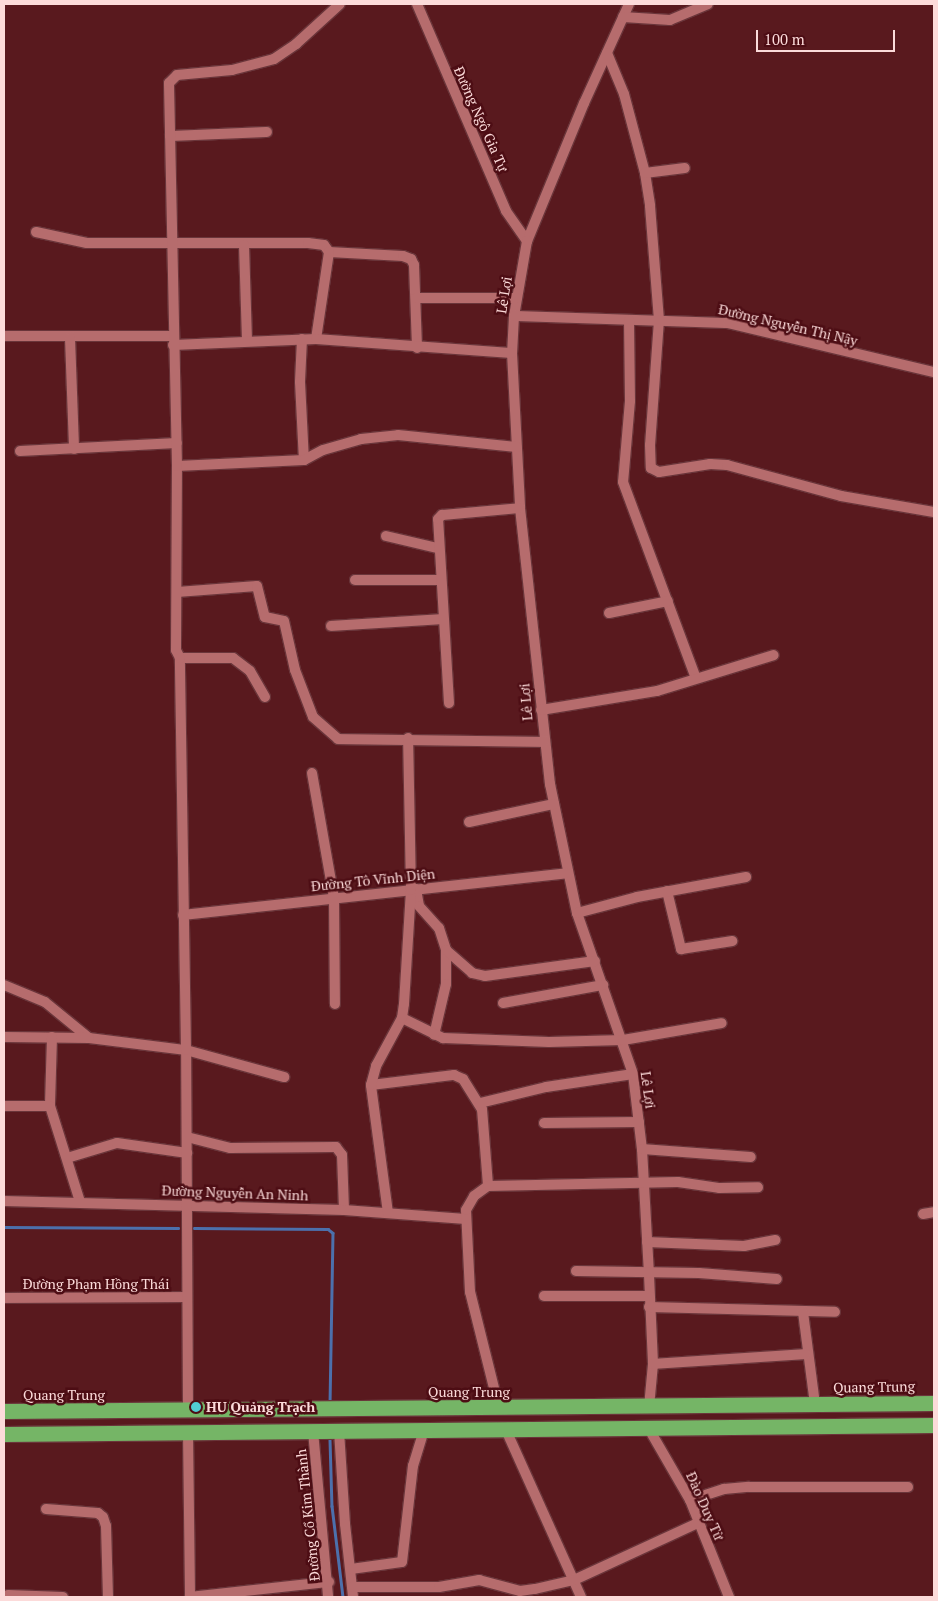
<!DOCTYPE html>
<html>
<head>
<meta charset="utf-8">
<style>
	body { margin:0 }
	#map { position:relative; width:938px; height:1601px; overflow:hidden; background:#59191e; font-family:"PT Serif",serif }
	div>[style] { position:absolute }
	.stream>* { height:2.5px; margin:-1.25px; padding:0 1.25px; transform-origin:1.25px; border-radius:1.25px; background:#4c70ac }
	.roads { filter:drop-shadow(1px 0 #6a353a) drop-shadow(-1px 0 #6a353a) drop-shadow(0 1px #6a353a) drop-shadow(0 -1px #6a353a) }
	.minor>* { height:10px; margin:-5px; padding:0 5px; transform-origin:5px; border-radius:5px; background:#b66c6d }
	.highway>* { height:15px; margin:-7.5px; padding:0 7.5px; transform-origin:7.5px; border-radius:7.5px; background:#75b566 }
	.dots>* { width:14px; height:14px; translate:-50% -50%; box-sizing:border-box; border:2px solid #4d0d14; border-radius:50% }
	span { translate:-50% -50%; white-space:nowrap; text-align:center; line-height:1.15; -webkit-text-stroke:5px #4d0d14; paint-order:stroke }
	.street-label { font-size:14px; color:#fcdbda }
	.poi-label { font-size:14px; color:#fcdbda; font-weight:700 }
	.left { translate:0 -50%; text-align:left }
	.frame { position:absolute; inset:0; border:5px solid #fcdbda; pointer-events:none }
	.scale { position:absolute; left:756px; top:30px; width:139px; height:22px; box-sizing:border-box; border:2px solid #fcdbda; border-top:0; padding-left:6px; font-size:15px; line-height:18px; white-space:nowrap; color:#fcdbda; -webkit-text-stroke:4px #4d0d14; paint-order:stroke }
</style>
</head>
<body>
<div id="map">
	<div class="stream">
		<i style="left:4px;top:1227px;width:174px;rotate:0.3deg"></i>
		<i style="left:194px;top:1228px;width:134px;rotate:0.4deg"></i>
		<i style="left:328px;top:1229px;width:6px;rotate:39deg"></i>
		<i style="left:333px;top:1233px;width:170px;rotate:91deg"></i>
		<i style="left:330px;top:1440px;width:66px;rotate:88.3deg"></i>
		<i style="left:332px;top:1506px;width:92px;rotate:83.1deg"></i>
	</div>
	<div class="roads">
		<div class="minor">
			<i style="left:417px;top:4px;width:225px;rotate:66.7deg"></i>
			<i style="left:506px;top:211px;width:37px;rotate:55deg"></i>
			<i style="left:629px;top:4px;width:109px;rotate:114.4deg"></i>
			<i style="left:584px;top:103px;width:149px;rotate:112.4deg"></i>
			<i style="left:527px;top:241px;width:76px;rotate:99.8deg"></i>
			<i style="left:514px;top:316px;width:37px;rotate:93deg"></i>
			<i style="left:512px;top:353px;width:155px;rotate:87deg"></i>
			<i style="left:520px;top:508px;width:278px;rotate:83.8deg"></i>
			<i style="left:550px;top:784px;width:132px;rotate:78.2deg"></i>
			<i style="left:577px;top:913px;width:170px;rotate:70.8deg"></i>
			<i style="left:633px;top:1074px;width:76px;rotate:83.2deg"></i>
			<i style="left:642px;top:1149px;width:126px;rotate:86.8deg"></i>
			<i style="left:649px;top:1275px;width:89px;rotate:87.4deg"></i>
			<i style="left:653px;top:1364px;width:43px;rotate:95.3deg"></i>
			<i style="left:623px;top:17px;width:47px;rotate:3.7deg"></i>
			<i style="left:670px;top:20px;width:41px;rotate:-22.8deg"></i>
			<i style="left:607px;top:53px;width:44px;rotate:67.5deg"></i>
			<i style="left:624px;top:94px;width:82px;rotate:75.1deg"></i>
			<i style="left:645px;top:173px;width:33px;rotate:81deg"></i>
			<i style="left:650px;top:206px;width:114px;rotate:85.5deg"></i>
			<i style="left:659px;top:320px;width:125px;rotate:94.1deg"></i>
			<i style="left:650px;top:445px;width:23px;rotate:88deg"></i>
			<i style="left:651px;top:468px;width:9px;rotate:27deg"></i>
			<i style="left:659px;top:472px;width:52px;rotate:-8.9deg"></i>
			<i style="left:710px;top:464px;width:17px;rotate:3deg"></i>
			<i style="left:727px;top:465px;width:118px;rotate:15.2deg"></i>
			<i style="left:841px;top:496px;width:94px;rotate:9.8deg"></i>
			<i style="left:170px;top:136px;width:97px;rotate:-2.4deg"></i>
			<i style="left:645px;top:173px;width:40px;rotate:-7.1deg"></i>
			<i style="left:36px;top:232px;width:52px;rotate:12.2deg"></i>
			<i style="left:87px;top:243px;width:221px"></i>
			<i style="left:308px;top:243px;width:16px;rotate:7deg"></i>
			<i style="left:324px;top:245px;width:9px;rotate:54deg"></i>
			<i style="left:329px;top:252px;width:74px;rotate:3.1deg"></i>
			<i style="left:403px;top:256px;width:9px;rotate:21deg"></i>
			<i style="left:411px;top:259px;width:7px;rotate:63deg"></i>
			<i style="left:414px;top:265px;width:83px;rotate:87.9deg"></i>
			<i style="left:244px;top:245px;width:96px;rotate:88.2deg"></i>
			<i style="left:416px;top:298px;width:101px"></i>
			<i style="left:514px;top:316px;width:214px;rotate:1.9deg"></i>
			<i style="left:728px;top:323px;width:212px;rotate:13.4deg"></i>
			<i style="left:629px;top:320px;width:81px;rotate:89.3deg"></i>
			<i style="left:630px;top:401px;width:81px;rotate:94.9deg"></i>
			<i style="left:623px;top:482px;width:209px;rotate:69.6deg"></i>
			<i style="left:4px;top:336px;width:169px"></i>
			<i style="left:70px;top:338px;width:111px;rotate:87.9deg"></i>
			<i style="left:302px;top:339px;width:43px;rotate:92.7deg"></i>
			<i style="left:300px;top:382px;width:78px;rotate:87.1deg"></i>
			<i style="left:316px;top:339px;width:88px;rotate:-81.5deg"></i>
			<i style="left:173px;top:345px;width:143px;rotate:-2.4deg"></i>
			<i style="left:316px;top:339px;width:196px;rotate:4.1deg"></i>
			<i style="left:20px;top:451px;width:157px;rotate:-2.9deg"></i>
			<i style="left:177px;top:466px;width:127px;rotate:-2.7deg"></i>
			<i style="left:304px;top:460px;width:21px;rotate:-28deg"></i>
			<i style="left:323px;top:450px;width:40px;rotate:-16deg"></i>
			<i style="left:361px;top:439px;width:37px;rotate:-6deg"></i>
			<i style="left:398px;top:435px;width:119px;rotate:5.8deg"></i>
			<i style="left:386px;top:536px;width:52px;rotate:13.2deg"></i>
			<i style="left:355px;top:580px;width:86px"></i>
			<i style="left:177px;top:592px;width:80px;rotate:-4.3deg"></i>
			<i style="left:257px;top:586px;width:32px;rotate:76deg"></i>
			<i style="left:265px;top:617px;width:19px;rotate:12deg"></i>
			<i style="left:284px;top:621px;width:50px;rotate:77.3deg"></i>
			<i style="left:295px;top:670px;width:50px;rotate:69deg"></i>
			<i style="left:313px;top:717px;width:33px;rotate:41deg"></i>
			<i style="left:338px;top:739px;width:206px;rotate:0.8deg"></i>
			<i style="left:609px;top:613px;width:60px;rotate:-11.5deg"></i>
			<i style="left:331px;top:626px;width:112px;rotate:-3.6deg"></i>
			<i style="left:180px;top:658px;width:53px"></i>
			<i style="left:233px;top:658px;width:21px;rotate:37deg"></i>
			<i style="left:250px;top:671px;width:30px;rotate:60deg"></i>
			<i style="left:449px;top:703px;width:184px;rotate:-93.4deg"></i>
			<i style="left:438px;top:519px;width:6px;rotate:-45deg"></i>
			<i style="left:442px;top:515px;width:78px;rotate:-5.1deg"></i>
			<i style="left:541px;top:710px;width:118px;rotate:-9.3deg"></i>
			<i style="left:657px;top:691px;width:122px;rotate:-17.1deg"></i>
			<i style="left:312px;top:773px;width:127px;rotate:80deg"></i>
			<i style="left:334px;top:898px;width:106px;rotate:89.5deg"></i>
			<i style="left:469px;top:822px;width:87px;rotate:-12deg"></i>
			<i style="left:416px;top:889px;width:17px;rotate:80deg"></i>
			<i style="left:419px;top:906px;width:30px;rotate:48deg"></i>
			<i style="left:439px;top:928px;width:23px;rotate:72deg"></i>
			<i style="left:446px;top:950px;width:34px;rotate:90deg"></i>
			<i style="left:446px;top:984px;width:52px;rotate:103.2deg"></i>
			<i style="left:667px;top:891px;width:60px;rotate:76.4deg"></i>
			<i style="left:681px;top:949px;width:52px;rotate:-8.9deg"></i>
			<i style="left:577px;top:913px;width:62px;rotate:-14.9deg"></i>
			<i style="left:637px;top:897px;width:111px;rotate:-10.4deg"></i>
			<i style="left:183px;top:915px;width:386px;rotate:-6.2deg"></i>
			<i style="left:446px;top:950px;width:35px;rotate:41deg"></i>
			<i style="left:472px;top:973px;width:13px;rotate:13deg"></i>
			<i style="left:485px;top:976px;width:111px;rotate:-7.8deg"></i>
			<i style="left:4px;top:985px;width:44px;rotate:22.5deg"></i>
			<i style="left:45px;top:1002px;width:57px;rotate:39.3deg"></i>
			<i style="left:89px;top:1038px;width:98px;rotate:7.1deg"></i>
			<i style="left:186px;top:1050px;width:102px;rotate:15.4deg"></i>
			<i style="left:503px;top:1003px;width:102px;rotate:-10.2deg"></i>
			<i style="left:402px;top:1018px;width:46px;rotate:26deg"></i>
			<i style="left:443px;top:1038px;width:106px;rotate:2.2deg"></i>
			<i style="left:549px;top:1042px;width:74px;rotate:-1.5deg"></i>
			<i style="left:623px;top:1040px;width:100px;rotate:-9.7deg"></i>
			<i style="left:4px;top:1037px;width:85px;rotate:0.7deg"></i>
			<i style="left:52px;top:1037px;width:69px;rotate:91.7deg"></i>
			<i style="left:50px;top:1106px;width:101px;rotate:72.6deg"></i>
			<i style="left:371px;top:1085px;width:84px;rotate:-6.9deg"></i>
			<i style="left:454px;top:1075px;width:10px;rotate:24deg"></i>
			<i style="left:463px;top:1079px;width:36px;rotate:58deg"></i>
			<i style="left:482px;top:1109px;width:77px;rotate:85.5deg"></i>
			<i style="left:480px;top:1103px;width:68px;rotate:-13.6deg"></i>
			<i style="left:546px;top:1087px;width:88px;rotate:-8.5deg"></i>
			<i style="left:4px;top:1106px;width:46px"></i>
			<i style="left:544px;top:1123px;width:95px;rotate:-0.6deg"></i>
			<i style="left:187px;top:1137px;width:44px;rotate:14.3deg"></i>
			<i style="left:230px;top:1148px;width:106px;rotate:-0.5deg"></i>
			<i style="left:336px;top:1147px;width:10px;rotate:53deg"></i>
			<i style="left:342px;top:1155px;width:55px;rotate:87.9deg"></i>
			<i style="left:642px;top:1149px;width:109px;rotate:4.2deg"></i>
			<i style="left:67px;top:1158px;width:52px;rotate:-16.7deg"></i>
			<i style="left:117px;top:1143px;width:71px;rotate:8.1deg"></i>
			<i style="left:4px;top:1201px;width:340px;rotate:1.5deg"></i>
			<i style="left:344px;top:1210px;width:122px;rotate:4.2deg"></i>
			<i style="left:388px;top:1213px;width:129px;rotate:-97.6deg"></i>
			<i style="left:371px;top:1085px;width:20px;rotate:-75deg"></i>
			<i style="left:376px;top:1066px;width:55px;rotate:-61.6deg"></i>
			<i style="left:402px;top:1018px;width:14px;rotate:-82deg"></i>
			<i style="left:404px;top:1004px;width:114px;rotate:-86.5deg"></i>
			<i style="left:411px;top:890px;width:152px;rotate:-91.1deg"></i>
			<i style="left:923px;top:1214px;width:11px;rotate:-10deg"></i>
			<i style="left:647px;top:1242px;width:97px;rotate:2.4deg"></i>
			<i style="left:744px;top:1246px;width:32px;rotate:-11deg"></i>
			<i style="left:576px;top:1271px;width:123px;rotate:0.9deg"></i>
			<i style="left:699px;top:1273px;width:78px;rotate:4.4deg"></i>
			<i style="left:544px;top:1296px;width:105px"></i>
			<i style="left:4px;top:1298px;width:183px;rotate:-0.3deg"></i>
			<i style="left:649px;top:1307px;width:186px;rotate:1.5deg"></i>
			<i style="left:803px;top:1312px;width:93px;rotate:82.6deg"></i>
			<i style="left:653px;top:1364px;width:153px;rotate:-3.7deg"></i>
			<i style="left:499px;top:1408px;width:120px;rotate:-104deg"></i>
			<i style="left:470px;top:1292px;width:82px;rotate:-92.8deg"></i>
			<i style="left:466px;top:1210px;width:16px;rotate:-60deg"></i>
			<i style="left:474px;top:1196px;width:17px;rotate:-36deg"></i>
			<i style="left:488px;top:1186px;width:190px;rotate:-1.2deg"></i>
			<i style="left:678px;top:1182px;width:41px;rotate:8.3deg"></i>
			<i style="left:719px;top:1188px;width:39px;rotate:-1deg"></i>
			<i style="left:188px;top:1410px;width:360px;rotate:-90.3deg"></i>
			<i style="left:186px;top:1050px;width:392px;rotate:-90.9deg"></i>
			<i style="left:180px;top:658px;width:9px;rotate:-117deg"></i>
			<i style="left:176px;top:650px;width:184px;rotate:-89.7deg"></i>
			<i style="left:177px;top:466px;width:383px;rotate:-91.2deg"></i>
			<i style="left:169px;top:83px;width:11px;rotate:-45deg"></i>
			<i style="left:177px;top:75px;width:55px;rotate:-5.2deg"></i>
			<i style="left:232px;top:70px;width:43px;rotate:-14.7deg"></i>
			<i style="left:274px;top:59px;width:27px;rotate:-34deg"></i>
			<i style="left:296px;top:44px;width:59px;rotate:-42.3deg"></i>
			<i style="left:649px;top:1429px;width:82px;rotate:60deg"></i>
			<i style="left:690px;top:1500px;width:105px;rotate:68.1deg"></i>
			<i style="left:506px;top:1430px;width:183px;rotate:65.8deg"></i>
			<i style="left:313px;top:1431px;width:167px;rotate:84.8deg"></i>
			<i style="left:339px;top:1431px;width:93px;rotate:86.3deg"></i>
			<i style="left:345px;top:1524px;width:73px;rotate:83.7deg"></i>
			<i style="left:188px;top:1432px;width:165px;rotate:89.3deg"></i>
			<i style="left:690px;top:1500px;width:36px;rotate:-18deg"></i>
			<i style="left:724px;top:1489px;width:25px;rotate:-5deg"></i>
			<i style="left:749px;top:1487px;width:159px"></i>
			<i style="left:46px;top:1509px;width:52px;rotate:4.4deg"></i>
			<i style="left:98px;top:1513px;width:6px;rotate:39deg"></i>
			<i style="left:103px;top:1517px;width:9px;rotate:72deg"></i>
			<i style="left:106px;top:1526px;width:71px;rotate:88.4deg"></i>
			<i style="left:351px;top:1569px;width:51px;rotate:-7.8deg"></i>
			<i style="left:402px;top:1562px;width:97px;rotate:-83.5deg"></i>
			<i style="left:413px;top:1466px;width:37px;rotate:-73deg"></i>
			<i style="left:352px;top:1587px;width:87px"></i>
			<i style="left:439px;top:1587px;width:41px;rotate:-9.9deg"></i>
			<i style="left:479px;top:1580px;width:42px;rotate:15deg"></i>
			<i style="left:520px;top:1591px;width:15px;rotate:-8deg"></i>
			<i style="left:535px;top:1589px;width:40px;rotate:-13deg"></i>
			<i style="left:574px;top:1580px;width:136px;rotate:-24.7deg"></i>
			<i style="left:8px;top:1595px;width:55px;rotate:2.1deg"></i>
			<i style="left:190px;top:1597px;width:140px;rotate:-6.2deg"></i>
		</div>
		<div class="highway">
			<i style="left:4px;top:1411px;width:930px;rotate:-0.49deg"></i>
			<i style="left:4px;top:1434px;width:930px;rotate:-0.55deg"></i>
		</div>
	</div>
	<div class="dots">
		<i style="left:196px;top:1407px;background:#51ccd2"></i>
	</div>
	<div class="street-label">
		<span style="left:481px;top:119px;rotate:66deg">Đường Ngô Gia Tự</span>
		<span style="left:504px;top:295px;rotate:-81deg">Lê Lợi</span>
		<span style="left:788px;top:325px;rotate:13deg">Đường Nguyễn Thị Nậy</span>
		<span style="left:526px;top:702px;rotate:-95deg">Lê Lợi</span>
		<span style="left:373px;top:880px;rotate:-6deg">Đường Tô Vĩnh Diện</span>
		<span style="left:648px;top:1090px;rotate:82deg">Lê Lợi</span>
		<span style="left:235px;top:1193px;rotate:2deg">Đường Nguyễn An Ninh</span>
		<span style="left:96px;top:1284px">Đường Phạm Hồng Thái</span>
		<span style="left:874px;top:1387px;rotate:-1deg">Quang Trung</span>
		<span style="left:469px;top:1392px">Quang Trung</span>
		<span style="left:64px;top:1395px">Quang Trung</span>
		<span style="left:705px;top:1506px;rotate:66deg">Đào Duy Từ</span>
		<span style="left:308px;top:1515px;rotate:-96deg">Đường Cổ Kim Thành</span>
	</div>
	<div class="poi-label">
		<span class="left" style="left:206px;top:1407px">HU Quảng Trạch</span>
	</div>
	<div class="frame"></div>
	<div class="scale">100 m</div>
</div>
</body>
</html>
